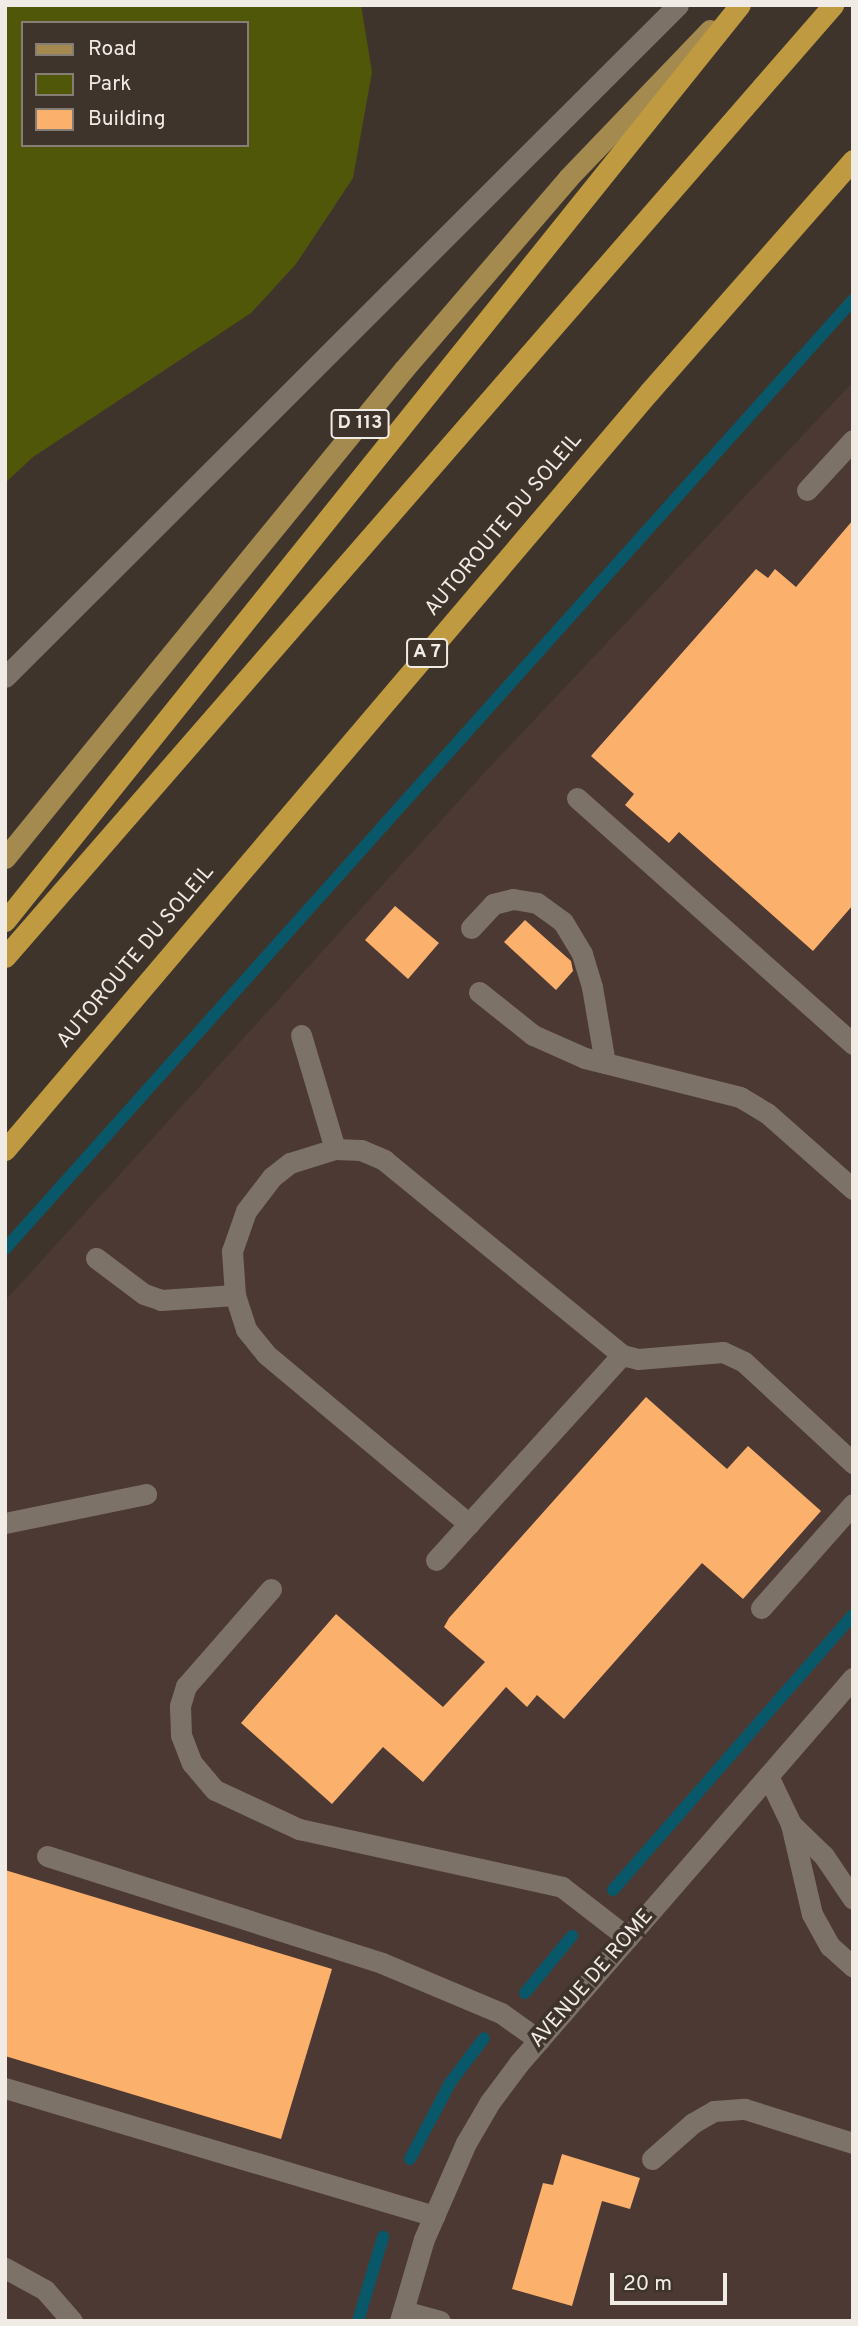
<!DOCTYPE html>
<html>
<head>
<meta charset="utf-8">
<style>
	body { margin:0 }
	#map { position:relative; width:858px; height:2326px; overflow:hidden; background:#3f342c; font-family:Overpass,sans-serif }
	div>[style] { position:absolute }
	.industrial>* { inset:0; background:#4d3933 }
	.green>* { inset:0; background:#515708 }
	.stream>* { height:12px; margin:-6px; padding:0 6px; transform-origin:6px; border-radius:6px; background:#095869 }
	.building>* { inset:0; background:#fbb06c }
	.service>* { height:21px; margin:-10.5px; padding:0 10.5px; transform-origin:10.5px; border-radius:10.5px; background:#7d7268 }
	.minor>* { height:21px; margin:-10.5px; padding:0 10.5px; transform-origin:10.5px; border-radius:10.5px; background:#7d7268 }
	.primary>* { height:21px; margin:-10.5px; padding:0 10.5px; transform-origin:10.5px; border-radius:10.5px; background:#a58a50 }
	.motorway>* { height:21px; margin:-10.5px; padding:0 10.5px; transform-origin:10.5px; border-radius:10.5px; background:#bf9a40 }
	span { translate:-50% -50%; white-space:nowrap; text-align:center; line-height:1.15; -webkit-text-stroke:7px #3f342c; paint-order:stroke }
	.shield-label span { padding:2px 5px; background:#3f342c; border:2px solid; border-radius:5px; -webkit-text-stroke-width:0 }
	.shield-label { font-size:19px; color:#f1ebe5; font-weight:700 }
	.street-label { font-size:21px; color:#f1ebe5 }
	.frame { position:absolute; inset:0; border:7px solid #f1ebe5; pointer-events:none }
	.legend { position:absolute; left:21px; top:21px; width:228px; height:126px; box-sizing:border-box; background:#3f342c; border:2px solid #867d76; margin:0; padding:9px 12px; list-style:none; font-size:21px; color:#f1ebe5 }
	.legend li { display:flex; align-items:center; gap:14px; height:35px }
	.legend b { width:35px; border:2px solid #867d76 }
	.scale { position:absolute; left:610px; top:2273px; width:117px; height:32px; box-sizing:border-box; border:4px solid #f1ebe5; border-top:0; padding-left:9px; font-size:21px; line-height:24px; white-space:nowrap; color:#f1ebe5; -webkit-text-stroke:5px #3f342c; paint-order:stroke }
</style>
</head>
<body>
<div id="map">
	<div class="industrial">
		<i style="clip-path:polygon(853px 382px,853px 2321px,5px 2321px,5px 1301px,487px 770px)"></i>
	</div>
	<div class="green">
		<i style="clip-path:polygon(evenodd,5px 5px,361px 5px,372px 72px,353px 178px,296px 264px,251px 313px,33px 457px,5px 483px,5px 5px,23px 23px,247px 23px,247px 145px,23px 145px,23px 23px)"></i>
	</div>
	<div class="stream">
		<i style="left:5px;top:1249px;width:1273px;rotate:-48.22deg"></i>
		<i style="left:613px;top:1890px;width:365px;rotate:-48.9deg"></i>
		<i style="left:525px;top:1993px;width:74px;rotate:-50.5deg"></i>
		<i style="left:410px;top:2159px;width:86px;rotate:-62.2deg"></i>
		<i style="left:450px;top:2083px;width:56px;rotate:-52.9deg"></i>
		<i style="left:358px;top:2321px;width:88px;rotate:-73.4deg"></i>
	</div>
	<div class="building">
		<i style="clip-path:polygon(853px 520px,853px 905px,813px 951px,679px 832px,669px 843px,625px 805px,634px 794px,591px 756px,756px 569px,768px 578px,775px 569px,796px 587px)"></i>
		<i style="clip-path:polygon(395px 906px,439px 943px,408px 979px,365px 940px)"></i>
		<i style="clip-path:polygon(525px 920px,571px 961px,573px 971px,556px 990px,504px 942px)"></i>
		<i style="clip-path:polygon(646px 1397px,727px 1469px,748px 1446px,821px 1511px,743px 1599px,702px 1563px,564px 1719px,537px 1695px,527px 1707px,506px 1687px,423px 1782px,383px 1747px,332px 1804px,241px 1723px,336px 1614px,443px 1707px,485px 1662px,444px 1627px,449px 1618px)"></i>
		<i style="clip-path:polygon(5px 1870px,332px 1969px,281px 2139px,5px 2056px)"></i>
		<i style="clip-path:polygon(562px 2154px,640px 2178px,630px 2209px,602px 2201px,572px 2306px,512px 2289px,543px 2183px,553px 2185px)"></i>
	</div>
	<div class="service">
		<i style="left:807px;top:490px;width:68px;rotate:-47.4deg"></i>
		<i style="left:577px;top:798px;width:370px;rotate:41.7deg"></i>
		<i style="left:471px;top:928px;width:33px;rotate:-47deg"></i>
		<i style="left:493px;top:904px;width:21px;rotate:-14deg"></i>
		<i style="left:513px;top:899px;width:24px;rotate:9deg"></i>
		<i style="left:537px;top:903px;width:32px;rotate:36deg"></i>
		<i style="left:563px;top:922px;width:37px;rotate:59deg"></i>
		<i style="left:582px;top:954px;width:34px;rotate:73deg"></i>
		<i style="left:592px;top:987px;width:77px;rotate:80.3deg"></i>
		<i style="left:479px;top:992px;width:69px;rotate:38.5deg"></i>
		<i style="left:533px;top:1035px;width:57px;rotate:23.9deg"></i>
		<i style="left:585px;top:1058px;width:160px;rotate:14.1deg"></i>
		<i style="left:740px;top:1097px;width:31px;rotate:31deg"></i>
		<i style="left:767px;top:1113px;width:115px;rotate:41.5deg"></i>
		<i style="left:301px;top:1035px;width:119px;rotate:73.4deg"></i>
		<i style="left:96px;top:1258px;width:60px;rotate:36.9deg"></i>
		<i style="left:144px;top:1294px;width:18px;rotate:19deg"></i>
		<i style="left:161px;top:1300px;width:74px;rotate:-3.9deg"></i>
		<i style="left:5px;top:1523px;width:144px;rotate:-11.6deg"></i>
		<i style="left:469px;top:1524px;width:265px;rotate:-140.1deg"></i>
		<i style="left:266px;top:1354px;width:32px;rotate:-129deg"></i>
		<i style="left:246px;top:1329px;width:36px;rotate:-108deg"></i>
		<i style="left:235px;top:1295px;width:44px;rotate:-93.9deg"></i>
		<i style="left:232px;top:1251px;width:42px;rotate:-70.7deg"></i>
		<i style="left:246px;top:1211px;width:43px;rotate:-52.6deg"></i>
		<i style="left:272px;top:1177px;width:23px;rotate:-38deg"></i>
		<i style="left:290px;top:1163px;width:47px;rotate:-17.3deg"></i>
		<i style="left:335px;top:1149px;width:26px;rotate:2deg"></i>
		<i style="left:361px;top:1150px;width:25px;rotate:23deg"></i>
		<i style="left:384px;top:1160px;width:308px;rotate:39.3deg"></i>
		<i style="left:622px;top:1355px;width:16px;rotate:14deg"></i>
		<i style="left:638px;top:1359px;width:85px;rotate:-4.7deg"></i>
		<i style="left:723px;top:1352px;width:23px;rotate:25deg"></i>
		<i style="left:744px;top:1362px;width:149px;rotate:42.8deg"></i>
		<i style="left:436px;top:1560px;width:277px;rotate:-47.8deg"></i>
		<i style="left:271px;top:1589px;width:129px;rotate:131.2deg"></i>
		<i style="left:186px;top:1686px;width:21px;rotate:107deg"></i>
		<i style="left:180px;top:1706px;width:29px;rotate:88deg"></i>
		<i style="left:181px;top:1735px;width:30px;rotate:69deg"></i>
		<i style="left:192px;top:1763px;width:35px;rotate:50deg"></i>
		<i style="left:215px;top:1790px;width:93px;rotate:24.9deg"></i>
		<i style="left:299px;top:1829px;width:269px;rotate:12.4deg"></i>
		<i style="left:562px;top:1887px;width:83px;rotate:37.7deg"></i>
		<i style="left:761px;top:1608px;width:139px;rotate:-48.5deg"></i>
		<i style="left:768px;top:1776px;width:53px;rotate:64.4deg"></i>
		<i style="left:47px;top:1856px;width:352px;rotate:17.7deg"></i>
		<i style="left:382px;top:1963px;width:129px;rotate:22.8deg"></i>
		<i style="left:501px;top:2013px;width:47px;rotate:35.4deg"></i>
		<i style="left:853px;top:1899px;width:52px;rotate:-124deg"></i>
		<i style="left:824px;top:1856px;width:46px;rotate:-135.9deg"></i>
		<i style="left:791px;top:1824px;width:92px;rotate:76.9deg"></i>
		<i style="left:812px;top:1914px;width:37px;rotate:61deg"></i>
		<i style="left:830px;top:1946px;width:31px;rotate:42deg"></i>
		<i style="left:5px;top:2088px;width:448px;rotate:16.6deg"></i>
		<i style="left:652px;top:2159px;width:55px;rotate:-41.3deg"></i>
		<i style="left:693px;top:2123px;width:24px;rotate:-30deg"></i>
		<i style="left:714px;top:2111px;width:31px;rotate:-4deg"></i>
		<i style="left:745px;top:2109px;width:113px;rotate:17.5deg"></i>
		<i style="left:5px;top:2268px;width:46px;rotate:28.8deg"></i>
		<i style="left:45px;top:2290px;width:41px;rotate:48.9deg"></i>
		<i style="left:403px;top:2311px;width:38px;rotate:15deg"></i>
	</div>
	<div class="minor">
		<i style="left:5px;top:677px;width:951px;rotate:-44.96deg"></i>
		<i style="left:400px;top:2321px;width:85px;rotate:-73.7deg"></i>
		<i style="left:424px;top:2239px;width:105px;rotate:-66.4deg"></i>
		<i style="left:466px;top:2143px;width:48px;rotate:-59.7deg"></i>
		<i style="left:490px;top:2102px;width:49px;rotate:-53.4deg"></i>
		<i style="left:519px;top:2063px;width:510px;rotate:-49.06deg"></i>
	</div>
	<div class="primary">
		<i style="left:5px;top:858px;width:631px;rotate:-50.79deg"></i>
		<i style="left:404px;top:369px;width:252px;rotate:-49.3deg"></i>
		<i style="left:568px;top:178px;width:205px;rotate:-46.2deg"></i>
	</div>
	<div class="motorway">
		<i style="left:5px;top:921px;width:1174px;rotate:-51.26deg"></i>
		<i style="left:5px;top:957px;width:1262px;rotate:-48.98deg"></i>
		<i style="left:5px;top:1150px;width:995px;rotate:-49.65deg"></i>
		<i style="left:649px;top:392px;width:309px;rotate:-48.7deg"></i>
	</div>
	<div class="shield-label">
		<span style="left:360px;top:424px">D 113</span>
		<span style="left:427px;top:653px">A 7</span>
	</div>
	<div class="street-label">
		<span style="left:504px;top:525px;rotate:-50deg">AUTOROUTE DU SOLEIL</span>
		<span style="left:136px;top:957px;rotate:-50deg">AUTOROUTE DU SOLEIL</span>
		<span style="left:592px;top:1979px;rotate:-49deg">AVENUE DE ROME</span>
	</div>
	<div class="frame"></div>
	<ul class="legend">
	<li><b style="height:9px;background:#a58a50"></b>Road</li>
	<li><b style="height:19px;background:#515708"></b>Park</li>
	<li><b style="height:19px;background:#fbb06c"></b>Building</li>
	</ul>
	<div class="scale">20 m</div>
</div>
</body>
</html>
